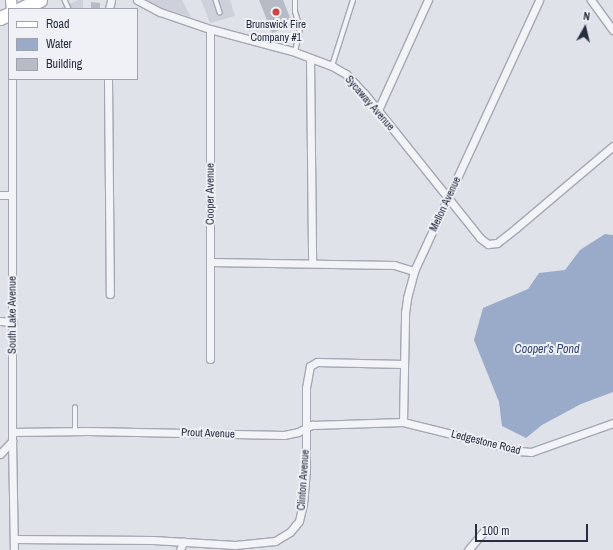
<!DOCTYPE html>
<html>
<head>
<meta charset="utf-8">
<style>
	body { margin:0 }
	#map { position:relative; width:613px; height:550px; overflow:hidden; background:#e0e2e9; font-family:"Archivo Narrow",sans-serif }
	div>[style] { position:absolute }
	.built>* { inset:0; background:#ced1db }
	.water>* { inset:0; background:#9aabca }
	.building>* { inset:0; background:#b7bbc6 }
	.roads { filter:drop-shadow(1px 0 #a5a8b3) drop-shadow(-1px 0 #a5a8b3) drop-shadow(0 1px #a5a8b3) drop-shadow(0 -1px #a5a8b3) }
	.lane>* { height:3.5px; margin:-1.75px; padding:0 1.75px; transform-origin:1.75px; border-radius:1.75px; background:#f3f4f7 }
	.street>* { height:7px; margin:-3.5px; padding:0 3.5px; transform-origin:3.5px; border-radius:3.5px; background:#f3f4f7 }
	.secondary>* { height:10px; margin:-5px; padding:0 5px; transform-origin:5px; border-radius:5px; background:#fff }
	.highway>* { height:13px; margin:-6.5px; padding:0 6.5px; transform-origin:6.5px; border-radius:6.5px; background:#fff }
	.dots>* { width:11px; height:11px; translate:-50% -50%; box-sizing:border-box; border:2px solid #eff1f6; border-radius:50% }
	span { translate:-50% -50%; white-space:nowrap; text-align:center; line-height:1.15; -webkit-text-stroke:4px #eff1f6; paint-order:stroke }
	.poi-label { font-size:11px; color:#282e41 }
	.street-label { font-size:11px; color:#282e41 }
	.water-label { font-size:12px; color:#324775; font-style:italic }
	.legend { position:absolute; left:8px; top:8px; width:130px; height:72px; box-sizing:border-box; background:#eff1f6; border:1px solid #9fa3ae; margin:0; padding:5px 7px; list-style:none; font-size:12px; color:#282e41 }
	.legend li { display:flex; align-items:center; gap:8px; height:20px }
	.legend b { width:20px; border:1px solid #9fa3ae }
	.north { position:absolute; left:565px; top:8px; width:40px; height:40px; -webkit-text-stroke:3px #eff1f6; paint-order:stroke; rotate:8deg; font-size:11px; font-weight:700; line-height:16px; text-align:center; color:#282e41 }
	.north::after { content:''; display:block; margin:auto; width:14px; height:18px; background:#282e41; clip-path:polygon(50% 0,100% 100%,50% 72%,0 100%) }
	.scale { position:absolute; left:475px; top:524px; width:113px; height:18px; box-sizing:border-box; border:2px solid #282e41; border-top:0; padding-left:5px; font-size:12px; line-height:14px; white-space:nowrap; color:#282e41; -webkit-text-stroke:3px #eff1f6; paint-order:stroke }
</style>
</head>
<body>
<div id="map">
	<div class="built">
		<i style="clip-path:polygon(78px 0,83px 0,83px 9px,58px 9px)"></i>
		<i style="clip-path:polygon(147px 0,182px 0,191px 17px,162px 8px)"></i>
		<i style="clip-path:polygon(201px 0,230px 0,235px 16px,210px 23px)"></i>
	</div>
	<div class="water">
		<i style="clip-path:polygon(605px 234px,613px 235px,613px 392px,581px 404px,542px 425px,526px 438px,502px 426px,499px 402px,474px 340px,483px 308px,528px 289px,539px 273px,565px 270px,580px 250px)"></i>
	</div>
	<div class="building">
		<i style="clip-path:polygon(259px 0,283px 0,293px 25px,272px 33px)"></i>
		<i style="clip-path:polygon(91px 2px,100px 3px,100px 9px,91px 9px)"></i>
	</div>
	<div class="roads">
		<div class="lane">
			<i style="left:65px;top:0;width:10px;rotate:66deg"></i>
			<i style="left:216px;top:0;width:13px;rotate:72deg"></i>
			<i style="left:295px;top:52px;width:24px;rotate:-78deg"></i>
			<i style="left:300px;top:29px;width:18px;rotate:-106deg"></i>
			<i style="left:295px;top:12px;width:12px;rotate:-90deg"></i>
			<i style="left:332px;top:66px;width:69px;rotate:-72.3deg"></i>
			<i style="left:75px;top:431px;width:23px;rotate:-90deg"></i>
		</div>
		<div class="street">
			<i style="left:137px;top:0;width:26px;rotate:28deg"></i>
			<i style="left:160px;top:12px;width:53px;rotate:18.8deg"></i>
			<i style="left:210px;top:29px;width:85px;rotate:15deg"></i>
			<i style="left:292px;top:51px;width:43px;rotate:20.6deg"></i>
			<i style="left:332px;top:66px;width:16px;rotate:30deg"></i>
			<i style="left:346px;top:74px;width:26px;rotate:47deg"></i>
			<i style="left:364px;top:93px;width:186px;rotate:51.3deg"></i>
			<i style="left:480px;top:238px;width:10px;rotate:37deg"></i>
			<i style="left:488px;top:244px;width:9px;rotate:-6deg"></i>
			<i style="left:497px;top:243px;width:24px;rotate:-38deg"></i>
			<i style="left:516px;top:228px;width:127px;rotate:-40.2deg"></i>
			<i style="left:591px;top:0;width:37px;rotate:54deg"></i>
			<i style="left:109px;top:9px;width:9px;rotate:-77deg"></i>
			<i style="left:210px;top:29px;width:330px;rotate:90deg"></i>
			<i style="left:310px;top:58px;width:205px;rotate:89.4deg"></i>
			<i style="left:12px;top:79px;width:360px;rotate:90deg"></i>
			<i style="left:12px;top:439px;width:111px;rotate:89deg"></i>
			<i style="left:108px;top:79px;width:215px;rotate:89.5deg"></i>
			<i style="left:378px;top:110px;width:121px;rotate:-65.6deg"></i>
			<i style="left:0;top:195px;width:12px"></i>
			<i style="left:210px;top:262px;width:184px;rotate:0.9deg"></i>
			<i style="left:394px;top:265px;width:21px;rotate:17deg"></i>
			<i style="left:0;top:321px;width:13px;rotate:4deg"></i>
			<i style="left:403px;top:422px;width:109px;rotate:-88.9deg"></i>
			<i style="left:405px;top:313px;width:15px;rotate:-82deg"></i>
			<i style="left:407px;top:298px;width:28px;rotate:-75deg"></i>
			<i style="left:414px;top:271px;width:298px;rotate:-65.2deg"></i>
			<i style="left:12px;top:432px;width:76px;rotate:-0.8deg"></i>
			<i style="left:88px;top:431px;width:196px;rotate:1.2deg"></i>
			<i style="left:284px;top:435px;width:14px;rotate:-12deg"></i>
			<i style="left:298px;top:432px;width:16px;rotate:-27deg"></i>
			<i style="left:312px;top:425px;width:91px;rotate:-1.9deg"></i>
			<i style="left:403px;top:422px;width:121px;rotate:13.9deg"></i>
			<i style="left:520px;top:451px;width:11px;rotate:5deg"></i>
			<i style="left:531px;top:452px;width:87px;rotate:-19.5deg"></i>
			<i style="left:0;top:454px;width:18px;rotate:-47deg"></i>
			<i style="left:14px;top:539px;width:139px;rotate:0.4deg"></i>
			<i style="left:153px;top:540px;width:82px;rotate:3.5deg"></i>
			<i style="left:235px;top:545px;width:40px;rotate:-5.7deg"></i>
			<i style="left:275px;top:541px;width:17px;rotate:-31deg"></i>
			<i style="left:290px;top:532px;width:8px;rotate:-50deg"></i>
			<i style="left:295px;top:526px;width:6px;rotate:-51deg"></i>
			<i style="left:299px;top:521px;width:17px;rotate:-77deg"></i>
			<i style="left:303px;top:504px;width:34px;rotate:-85deg"></i>
			<i style="left:306px;top:470px;width:82px;rotate:-90deg"></i>
			<i style="left:306px;top:388px;width:22px;rotate:-80deg"></i>
			<i style="left:310px;top:366px;width:8px;rotate:-30deg"></i>
			<i style="left:317px;top:362px;width:87px;rotate:1.3deg"></i>
			<i style="left:180px;top:550px;width:9px;rotate:-69deg"></i>
			<i style="left:468px;top:550px;width:25px;rotate:-50deg"></i>
		</div>
		<div class="secondary">
			<i style="left:11px;top:0;width:9px;rotate:84deg"></i>
		</div>
		<div class="highway">
			<i style="left:20px;top:9px;width:22px;rotate:-24deg"></i>
			<i style="left:0;top:18px;width:10px;rotate:-24deg"></i>
		</div>
	</div>
	<div class="dots">
		<i style="left:276px;top:12px;background:#d04345"></i>
	</div>
	<div class="poi-label">
		<span style="left:276px;top:31px">Brunswick Fire<br>Company #1</span>
	</div>
	<div class="street-label">
		<span style="left:370px;top:103px;rotate:49deg">Sycaway Avenue</span>
		<span style="left:210px;top:194px;rotate:-90deg">Cooper Avenue</span>
		<span style="left:445px;top:204px;rotate:-65deg">Mellon Avenue</span>
		<span style="left:12px;top:315px;rotate:-90deg">South Lake Avenue</span>
		<span style="left:208px;top:433px;rotate:2deg">Prout Avenue</span>
		<span style="left:486px;top:442px;rotate:14deg">Ledgestone Road</span>
		<span style="left:303px;top:480px;rotate:-86deg">Clinton Avenue</span>
	</div>
	<div class="water-label">
		<span style="left:547px;top:350px">Cooper's Pond</span>
	</div>
	<ul class="legend">
	<li><b style="height:5px;background:#fff"></b>Road</li>
	<li><b style="height:11px;background:#9aabca"></b>Water</li>
	<li><b style="height:11px;background:#b7bbc6"></b>Building</li>
	</ul>
	<div class="north">N</div>
	<div class="scale">100 m</div>
</div>
</body>
</html>
